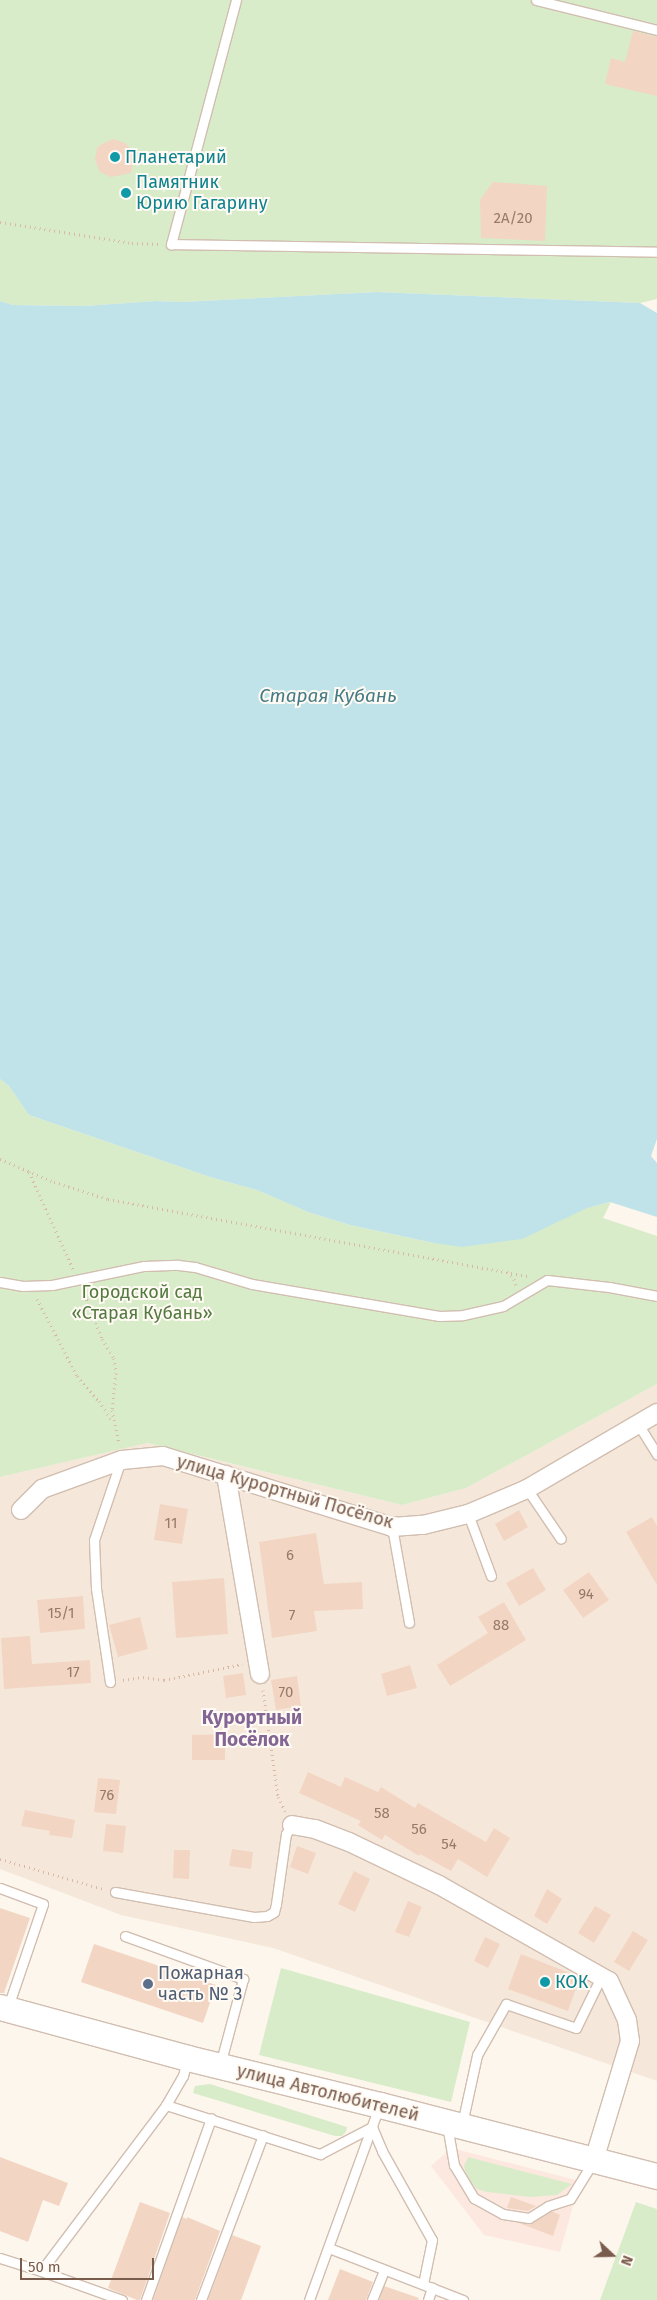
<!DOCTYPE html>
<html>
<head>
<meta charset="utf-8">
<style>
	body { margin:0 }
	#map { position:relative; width:657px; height:2300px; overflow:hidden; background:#fdf6ec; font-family:"Fira Sans",sans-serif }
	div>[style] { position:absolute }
	.residential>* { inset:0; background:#f5e8da }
	.commercial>* { inset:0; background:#fde8e0 }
	.green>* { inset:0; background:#d8ecc9 }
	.water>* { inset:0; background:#bfe3e8 }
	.building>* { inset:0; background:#f3d5c3 }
	.path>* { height:3px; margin-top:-1.5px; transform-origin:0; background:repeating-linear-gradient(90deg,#d9b8a5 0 1px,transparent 0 5px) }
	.roads { filter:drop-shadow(1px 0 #d1beb0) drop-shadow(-1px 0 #d1beb0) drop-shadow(0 1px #d1beb0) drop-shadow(0 -1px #d1beb0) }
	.lane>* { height:9px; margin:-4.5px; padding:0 4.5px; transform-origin:4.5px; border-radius:4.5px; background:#fff }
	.street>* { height:18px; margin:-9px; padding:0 9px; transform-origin:9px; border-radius:9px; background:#fff }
	.secondary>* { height:25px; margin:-12.5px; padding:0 12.5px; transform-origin:12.5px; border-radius:12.5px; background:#fff }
	.dots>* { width:14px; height:14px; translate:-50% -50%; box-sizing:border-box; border:2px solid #fffaf3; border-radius:50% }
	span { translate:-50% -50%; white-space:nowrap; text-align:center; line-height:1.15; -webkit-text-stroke:4px #fffaf3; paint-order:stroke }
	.number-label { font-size:15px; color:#987a6a }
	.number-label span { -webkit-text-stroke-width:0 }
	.culture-label { font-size:18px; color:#0d838f }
	.left { translate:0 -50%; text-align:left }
	.park-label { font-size:18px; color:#537a41 }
	.street-label { font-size:18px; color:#7a5c4d }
	.service-label { font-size:18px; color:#4e5e75 }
	.water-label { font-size:19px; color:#437c86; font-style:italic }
	.neighbourhood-label { font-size:19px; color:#846695; font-weight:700 }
	.north { position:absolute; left:587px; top:2230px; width:50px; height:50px; -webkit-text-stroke:4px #fffaf3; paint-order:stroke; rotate:111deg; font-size:14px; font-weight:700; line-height:20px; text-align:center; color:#7a5c4d }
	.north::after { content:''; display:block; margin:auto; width:18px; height:22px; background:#7a5c4d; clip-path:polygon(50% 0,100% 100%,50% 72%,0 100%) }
	.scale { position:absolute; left:20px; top:2258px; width:134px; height:22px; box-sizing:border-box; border:2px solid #7a5c4d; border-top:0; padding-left:6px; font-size:15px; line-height:18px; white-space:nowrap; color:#7a5c4d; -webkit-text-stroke:4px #fffaf3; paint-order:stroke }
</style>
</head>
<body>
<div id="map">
	<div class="residential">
		<i style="clip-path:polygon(657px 1384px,657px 2081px,273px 1948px,121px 1915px,0 1869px,0 1477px,146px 1443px,402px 1505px,466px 1488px)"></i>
	</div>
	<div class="commercial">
		<i style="clip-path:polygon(451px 2148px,580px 2181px,560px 2252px,484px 2235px,431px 2166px)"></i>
	</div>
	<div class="green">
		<i style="clip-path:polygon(0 0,657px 0,657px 299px,640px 303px,377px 292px,182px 302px,156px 301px,84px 306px,13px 305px,0 301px)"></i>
		<i style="clip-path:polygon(0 1079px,9px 1086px,29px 1115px,210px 1177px,257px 1190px,308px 1212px,350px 1225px,434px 1243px,611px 1202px,603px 1218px,657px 1236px,657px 1384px,466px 1488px,402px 1505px,147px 1443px,0 1477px)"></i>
		<i style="clip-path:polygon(281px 1968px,470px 2022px,451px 2102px,259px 2055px)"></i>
		<i style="clip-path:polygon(210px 2084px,347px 2127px,346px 2132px,342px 2136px,335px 2136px,193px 2093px,195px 2086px)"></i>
		<i style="clip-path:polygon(468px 2157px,572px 2184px,557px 2195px,531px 2197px,487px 2192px,477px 2189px,467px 2177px,464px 2166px)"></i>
		<i style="clip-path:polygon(636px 2202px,657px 2209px,657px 2300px,600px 2300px)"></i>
	</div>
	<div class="water">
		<i style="clip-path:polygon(377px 292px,640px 303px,657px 313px,657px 1139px,651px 1156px,657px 1163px,657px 1217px,610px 1202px,587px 1208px,522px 1239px,462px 1247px,434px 1243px,350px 1225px,308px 1212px,257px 1190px,210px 1177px,29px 1115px,9px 1086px,0 1079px,0 301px,13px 305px,84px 306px,156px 301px,182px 302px)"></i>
	</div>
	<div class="building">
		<i style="clip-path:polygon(633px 31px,657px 37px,657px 96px,605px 84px,611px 58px,625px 62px)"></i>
		<i style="clip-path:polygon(113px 139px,125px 143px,135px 154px,131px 173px,111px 177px,100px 172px,95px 160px,97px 148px,102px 144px)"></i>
		<i style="clip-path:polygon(493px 182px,547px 186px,545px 241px,481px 238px,480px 200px)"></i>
		<i style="clip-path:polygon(160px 1504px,188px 1509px,182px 1544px,154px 1540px)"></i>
		<i style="clip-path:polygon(519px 1510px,528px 1527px,504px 1541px,495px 1524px)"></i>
		<i style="clip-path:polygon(652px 1517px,657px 1526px,657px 1585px,626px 1532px)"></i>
		<i style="clip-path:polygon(316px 1533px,324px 1584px,362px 1582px,363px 1609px,314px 1611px,317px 1631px,272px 1638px,259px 1542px)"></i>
		<i style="clip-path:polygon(533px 1568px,546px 1590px,519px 1606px,506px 1583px)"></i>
		<i style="clip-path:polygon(589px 1572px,609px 1600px,583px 1618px,563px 1590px)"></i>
		<i style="clip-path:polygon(224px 1578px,228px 1634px,176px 1638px,172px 1582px)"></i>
		<i style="clip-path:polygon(83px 1596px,85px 1629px,40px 1633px,37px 1600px)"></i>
		<i style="clip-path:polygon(504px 1602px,526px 1640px,450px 1686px,437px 1665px,488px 1633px,478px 1617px)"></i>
		<i style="clip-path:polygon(140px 1617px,148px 1649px,118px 1657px,109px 1625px)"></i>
		<i style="clip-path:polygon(30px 1636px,32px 1664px,90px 1660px,91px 1683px,4px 1689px,1px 1638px)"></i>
		<i style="clip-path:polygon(410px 1665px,417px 1688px,387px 1696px,381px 1674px)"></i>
		<i style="clip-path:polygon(243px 1673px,246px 1695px,226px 1698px,223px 1676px)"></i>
		<i style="clip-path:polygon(297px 1676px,301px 1706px,276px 1710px,271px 1680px)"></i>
		<i style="clip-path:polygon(225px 1734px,225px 1760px,192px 1760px,192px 1735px)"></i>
		<i style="clip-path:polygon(308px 1772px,341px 1787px,345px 1777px,378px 1792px,381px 1787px,415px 1808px,418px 1803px,486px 1842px,494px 1828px,510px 1838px,487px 1877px,458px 1859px,451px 1871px,420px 1854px,419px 1856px,385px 1835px,382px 1840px,358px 1825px,361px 1821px,299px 1793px)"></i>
		<i style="clip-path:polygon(98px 1778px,120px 1780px,116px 1814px,94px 1812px)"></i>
		<i style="clip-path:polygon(25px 1810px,75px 1820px,72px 1838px,49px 1835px,50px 1831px,21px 1826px)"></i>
		<i style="clip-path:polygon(106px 1824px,126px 1826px,123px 1853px,103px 1851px)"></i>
		<i style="clip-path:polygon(297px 1846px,316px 1853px,308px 1874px,290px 1867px)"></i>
		<i style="clip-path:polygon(232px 1849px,253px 1852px,251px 1869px,229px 1866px)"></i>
		<i style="clip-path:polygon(174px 1850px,190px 1850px,189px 1879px,173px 1878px)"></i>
		<i style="clip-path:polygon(354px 1871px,370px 1879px,355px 1912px,338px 1904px)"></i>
		<i style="clip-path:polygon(547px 1889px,562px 1899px,547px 1924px,534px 1916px)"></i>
		<i style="clip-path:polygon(408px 1901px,422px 1907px,409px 1937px,395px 1932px)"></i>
		<i style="clip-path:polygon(595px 1906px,611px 1915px,594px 1943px,578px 1933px)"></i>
		<i style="clip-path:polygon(0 1908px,30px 1918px,4px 1993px,0 1993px)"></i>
		<i style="clip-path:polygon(633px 1931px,648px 1940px,629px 1971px,614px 1962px)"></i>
		<i style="clip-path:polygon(485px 1937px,500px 1944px,488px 1968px,474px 1961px)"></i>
		<i style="clip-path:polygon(94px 1944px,216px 1985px,203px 2023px,81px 1982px)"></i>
		<i style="clip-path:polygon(521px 1954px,580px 1977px,568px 2011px,508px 1989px)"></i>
		<i style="clip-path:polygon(0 2157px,68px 2183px,59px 2206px,43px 2200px,28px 2242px,0 2231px)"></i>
		<i style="clip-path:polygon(511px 2197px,536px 2206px,528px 2211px,507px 2208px)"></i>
		<i style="clip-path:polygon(140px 2202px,170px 2213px,140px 2300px,137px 2300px,108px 2288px)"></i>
		<i style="clip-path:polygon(551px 2211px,560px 2215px,553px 2236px,516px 2222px,532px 2224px)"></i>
		<i style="clip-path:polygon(182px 2217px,187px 2219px,187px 2217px,220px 2231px,195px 2300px,153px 2300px)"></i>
		<i style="clip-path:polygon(232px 2235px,261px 2246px,241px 2300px,208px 2300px)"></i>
		<i style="clip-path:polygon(340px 2269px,373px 2282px,366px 2300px,328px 2300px)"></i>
		<i style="clip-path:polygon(384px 2286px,419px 2298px,418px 2300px,379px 2300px)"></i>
	</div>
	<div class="path">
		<i style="left:0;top:222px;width:134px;rotate:9deg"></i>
		<i style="left:132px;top:243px;width:28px;rotate:2deg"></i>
		<i style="left:0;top:1159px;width:59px;rotate:23.1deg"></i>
		<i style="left:54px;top:1182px;width:57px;rotate:17.5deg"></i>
		<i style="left:108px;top:1199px;width:426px;rotate:10.4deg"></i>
		<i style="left:29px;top:1172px;width:107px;rotate:65.6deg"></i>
		<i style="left:507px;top:1272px;width:10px;rotate:45deg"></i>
		<i style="left:514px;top:1279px;width:7px;rotate:74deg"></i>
		<i style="left:83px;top:1290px;width:53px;rotate:68.8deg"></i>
		<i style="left:102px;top:1339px;width:22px;rotate:58deg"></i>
		<i style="left:114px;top:1358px;width:15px;rotate:82deg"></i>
		<i style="left:116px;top:1373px;width:37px;rotate:96deg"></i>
		<i style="left:112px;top:1410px;width:34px;rotate:78deg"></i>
		<i style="left:37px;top:1299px;width:87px;rotate:62.5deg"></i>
		<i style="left:77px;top:1376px;width:33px;rotate:49deg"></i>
		<i style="left:99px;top:1401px;width:24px;rotate:57deg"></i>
		<i style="left:123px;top:1680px;width:20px;rotate:-9deg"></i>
		<i style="left:143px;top:1677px;width:21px;rotate:8deg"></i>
		<i style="left:164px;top:1680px;width:80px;rotate:-11.6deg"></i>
		<i style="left:263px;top:1690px;width:108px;rotate:82deg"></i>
		<i style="left:278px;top:1797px;width:16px;rotate:63deg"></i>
		<i style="left:0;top:1859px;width:107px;rotate:16.2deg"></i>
	</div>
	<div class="roads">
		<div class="lane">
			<i style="left:236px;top:0;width:253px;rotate:104.9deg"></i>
			<i style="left:171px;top:244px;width:486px;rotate:0.9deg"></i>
			<i style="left:536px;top:0;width:125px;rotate:13.9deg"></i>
			<i style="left:0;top:1282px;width:23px;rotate:10deg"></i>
			<i style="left:23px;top:1286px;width:29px;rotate:-2deg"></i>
			<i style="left:52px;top:1285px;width:94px;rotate:-11.7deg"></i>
			<i style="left:144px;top:1266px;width:34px;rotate:-2deg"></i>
			<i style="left:178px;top:1265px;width:17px;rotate:7deg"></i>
			<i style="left:195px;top:1267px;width:59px;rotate:16.6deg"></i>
			<i style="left:252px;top:1284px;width:190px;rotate:9.7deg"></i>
			<i style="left:439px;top:1316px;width:24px;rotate:-2deg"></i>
			<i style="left:463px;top:1315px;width:41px;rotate:-12.7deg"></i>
			<i style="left:503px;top:1306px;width:51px;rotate:-30.6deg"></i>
			<i style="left:547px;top:1280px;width:62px;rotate:6.4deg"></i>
			<i style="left:609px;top:1287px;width:49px;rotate:10.6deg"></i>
			<i style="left:638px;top:1424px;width:36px;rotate:58deg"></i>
			<i style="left:527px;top:1489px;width:60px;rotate:55.8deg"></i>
			<i style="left:468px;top:1514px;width:66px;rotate:69.6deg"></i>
			<i style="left:392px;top:1527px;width:97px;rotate:79.9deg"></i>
			<i style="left:110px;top:1682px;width:95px;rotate:-98.5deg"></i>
			<i style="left:96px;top:1588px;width:48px;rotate:-92.4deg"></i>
			<i style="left:94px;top:1540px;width:84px;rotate:-71.4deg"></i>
			<i style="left:0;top:1888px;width:46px;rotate:20.4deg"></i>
			<i style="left:43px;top:1904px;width:109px;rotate:108.8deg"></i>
			<i style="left:115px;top:1892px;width:141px;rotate:10.2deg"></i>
			<i style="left:254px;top:1917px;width:13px;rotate:-4deg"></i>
			<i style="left:267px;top:1916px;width:8px;rotate:-30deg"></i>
			<i style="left:274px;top:1912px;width:8px;rotate:-76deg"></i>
			<i style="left:276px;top:1904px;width:71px;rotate:-81.9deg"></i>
			<i style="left:286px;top:1834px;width:11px;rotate:-56deg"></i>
			<i style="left:125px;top:1936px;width:126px;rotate:20deg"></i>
			<i style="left:243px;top:1979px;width:89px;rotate:105deg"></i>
			<i style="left:166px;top:2105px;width:162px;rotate:17.7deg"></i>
			<i style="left:320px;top:2154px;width:59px;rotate:-27.4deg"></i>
			<i style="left:462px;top:2124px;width:71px;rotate:-77.7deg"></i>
			<i style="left:477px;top:2055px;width:59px;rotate:-60.4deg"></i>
			<i style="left:506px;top:2004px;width:74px;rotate:18.9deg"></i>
			<i style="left:576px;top:2028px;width:57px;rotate:-63.9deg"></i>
			<i style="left:447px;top:2125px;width:41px;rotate:80.1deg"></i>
			<i style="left:454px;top:2165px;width:39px;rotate:59deg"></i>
			<i style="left:474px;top:2198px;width:33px;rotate:29deg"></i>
			<i style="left:503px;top:2214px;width:26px;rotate:9deg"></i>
			<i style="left:529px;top:2218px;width:22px;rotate:-32deg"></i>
			<i style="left:548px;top:2206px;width:23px;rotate:-18deg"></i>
			<i style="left:570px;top:2199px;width:44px;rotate:-58.1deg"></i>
			<i style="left:372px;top:2127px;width:26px;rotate:67deg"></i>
			<i style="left:382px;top:2151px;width:102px;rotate:60.7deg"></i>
			<i style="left:432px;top:2240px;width:45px;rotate:101.6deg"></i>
			<i style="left:329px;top:2248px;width:144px;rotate:21.2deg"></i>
			<i style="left:0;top:2258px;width:43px;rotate:17.6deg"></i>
			<i style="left:41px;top:2271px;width:208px;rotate:-53deg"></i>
			<i style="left:166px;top:2105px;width:34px;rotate:-60deg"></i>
			<i style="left:183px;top:2076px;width:17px;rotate:-77deg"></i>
			<i style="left:41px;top:2271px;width:86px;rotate:19.7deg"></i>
			<i style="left:146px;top:2300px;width:193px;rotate:-70.3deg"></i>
			<i style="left:201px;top:2300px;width:176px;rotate:-69.4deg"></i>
			<i style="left:309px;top:2300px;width:205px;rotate:-70.1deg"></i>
			<i style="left:372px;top:2300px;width:32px;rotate:-68deg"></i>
			<i style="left:428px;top:2300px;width:13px;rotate:-72deg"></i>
		</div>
		<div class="street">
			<i style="left:226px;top:1475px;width:202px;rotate:80.3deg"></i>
			<i style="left:21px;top:1510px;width:30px;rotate:-45deg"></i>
			<i style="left:42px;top:1489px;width:85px;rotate:-19.9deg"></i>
			<i style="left:122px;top:1460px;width:41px;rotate:-5.6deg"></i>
			<i style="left:163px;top:1456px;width:240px;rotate:17.2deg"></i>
			<i style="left:392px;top:1527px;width:31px;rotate:-4deg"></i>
			<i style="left:423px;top:1525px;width:46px;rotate:-13.7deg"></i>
			<i style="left:468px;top:1514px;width:64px;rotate:-23deg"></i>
			<i style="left:527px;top:1489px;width:151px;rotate:-30.3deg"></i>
			<i style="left:292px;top:1825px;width:23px;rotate:10deg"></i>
			<i style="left:315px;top:1829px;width:36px;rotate:21deg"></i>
			<i style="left:349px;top:1842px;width:100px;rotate:25.5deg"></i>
			<i style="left:439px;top:1885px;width:195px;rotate:29.5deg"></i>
			<i style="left:609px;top:1981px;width:43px;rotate:65.2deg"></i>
			<i style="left:627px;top:2020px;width:21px;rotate:82deg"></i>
			<i style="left:630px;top:2041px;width:124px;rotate:106.8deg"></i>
		</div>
		<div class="secondary">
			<i style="left:0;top:2007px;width:195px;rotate:15.2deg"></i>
			<i style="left:188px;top:2058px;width:198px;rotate:13.8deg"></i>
			<i style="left:380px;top:2105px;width:286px;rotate:14.4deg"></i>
		</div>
	</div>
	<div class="dots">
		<i style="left:115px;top:157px;background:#0f9aa8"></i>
		<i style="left:126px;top:193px;background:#0f9aa8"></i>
		<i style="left:545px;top:1982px;background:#0f9aa8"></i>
		<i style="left:148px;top:1984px;background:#5c6f8a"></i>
	</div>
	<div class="number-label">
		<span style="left:513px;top:219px">2А/20</span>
		<span style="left:171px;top:1524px">11</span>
		<span style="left:290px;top:1556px">6</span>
		<span style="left:586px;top:1595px">94</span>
		<span style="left:61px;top:1614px">15/1</span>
		<span style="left:292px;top:1616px">7</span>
		<span style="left:501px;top:1626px">88</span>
		<span style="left:73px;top:1673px">17</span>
		<span style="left:286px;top:1693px">70</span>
		<span style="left:107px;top:1796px">76</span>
		<span style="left:382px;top:1814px">58</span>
		<span style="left:419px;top:1830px">56</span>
		<span style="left:449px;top:1845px">54</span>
	</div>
	<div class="culture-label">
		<span class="left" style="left:125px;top:157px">Планетарий</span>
		<span class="left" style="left:136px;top:193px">Памятник<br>Юрию Гагарину</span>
		<span class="left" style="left:555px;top:1982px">КОК</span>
	</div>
	<div class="park-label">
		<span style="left:142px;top:1303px">Городской сад<br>«Старая Кубань»</span>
	</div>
	<div class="street-label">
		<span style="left:285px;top:1492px;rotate:16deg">улица Курортный Посёлок</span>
		<span style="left:328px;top:2093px;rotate:14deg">улица Автолюбителей</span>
	</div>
	<div class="service-label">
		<span class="left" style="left:158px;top:1984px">Пожарная<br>часть № 3</span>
	</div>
	<div class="water-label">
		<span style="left:328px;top:696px">Старая Кубань</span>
	</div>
	<div class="neighbourhood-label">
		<span style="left:252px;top:1729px">Курортный<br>Посёлок</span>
	</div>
	<div class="north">N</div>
	<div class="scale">50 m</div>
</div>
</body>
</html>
